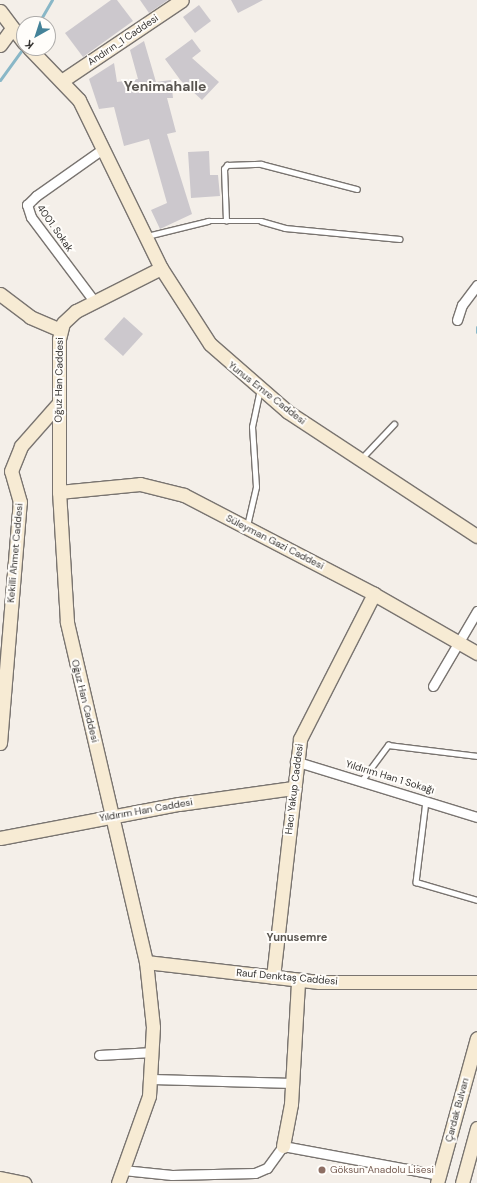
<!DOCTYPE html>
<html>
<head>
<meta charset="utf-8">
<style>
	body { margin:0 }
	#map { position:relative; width:477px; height:1183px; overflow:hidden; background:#f4efe9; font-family:"DM Sans",sans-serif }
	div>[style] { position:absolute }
	.stream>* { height:3px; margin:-1.5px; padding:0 1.5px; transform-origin:1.5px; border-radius:1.5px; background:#89b7c7 }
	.building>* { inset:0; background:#ccc8cd }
	.roads { filter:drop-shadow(1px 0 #797470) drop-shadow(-1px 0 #797470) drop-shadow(0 1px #797470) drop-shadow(0 -1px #797470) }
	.lane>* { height:4.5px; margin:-2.25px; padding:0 2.25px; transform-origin:2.25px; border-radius:2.25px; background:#fff }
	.street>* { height:9px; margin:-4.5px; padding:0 4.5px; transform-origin:4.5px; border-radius:4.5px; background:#fff }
	.secondary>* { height:13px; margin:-6.5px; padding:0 6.5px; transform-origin:6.5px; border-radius:6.5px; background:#f7ebd4 }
	.dots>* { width:11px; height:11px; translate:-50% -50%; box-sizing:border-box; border:2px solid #fffdfa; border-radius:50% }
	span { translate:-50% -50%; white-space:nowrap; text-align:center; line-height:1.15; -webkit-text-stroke:4px #fffdfa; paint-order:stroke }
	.street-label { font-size:10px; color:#353331 }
	.education-label { font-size:10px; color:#785e54 }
	.left { translate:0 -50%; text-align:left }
	.neighbourhood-label { font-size:11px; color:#595550; font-weight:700 }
	.district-label { font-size:14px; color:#595550; font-weight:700 }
	.north { position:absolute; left:16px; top:16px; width:40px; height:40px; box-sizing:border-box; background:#fffdfa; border:1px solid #aeacaa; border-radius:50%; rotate:219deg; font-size:11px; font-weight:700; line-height:16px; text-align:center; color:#353331 }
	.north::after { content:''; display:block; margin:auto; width:14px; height:18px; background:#448298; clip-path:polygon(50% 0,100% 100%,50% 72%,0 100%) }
</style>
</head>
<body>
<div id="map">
	<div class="stream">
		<i style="left:38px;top:24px;width:28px;rotate:-60deg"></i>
		<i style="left:0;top:80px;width:41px;rotate:-54deg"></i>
		<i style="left:477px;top:327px;width:5px;rotate:90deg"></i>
	</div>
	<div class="building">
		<i style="clip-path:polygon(111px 0,117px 0,133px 21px,83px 57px,65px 33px)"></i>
		<i style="clip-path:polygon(140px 0,168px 0,149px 13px)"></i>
		<i style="clip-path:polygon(231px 0,263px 0,238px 13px)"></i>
		<i style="clip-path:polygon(199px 5px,211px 21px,195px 33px,183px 17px)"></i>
		<i style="clip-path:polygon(192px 39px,201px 51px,192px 58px,219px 82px,202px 100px,181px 81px,165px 59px)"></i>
		<i style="clip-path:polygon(144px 41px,156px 82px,171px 80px,173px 98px,167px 98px,176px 132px,167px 134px,192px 214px,160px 229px,151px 210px,167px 203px,149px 139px,124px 146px,114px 107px,99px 109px,89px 79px,114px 63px,117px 82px,138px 79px,130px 50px)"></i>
		<i style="clip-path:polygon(209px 151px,210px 175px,218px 175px,220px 196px,191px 198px,188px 152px)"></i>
		<i style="clip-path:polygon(124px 317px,143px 334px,123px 356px,104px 339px)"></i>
	</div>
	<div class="roads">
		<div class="lane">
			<i style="left:226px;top:221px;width:52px;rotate:-92.2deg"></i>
			<i style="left:224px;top:169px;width:5px;rotate:-53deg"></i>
			<i style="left:227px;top:165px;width:34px;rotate:-2deg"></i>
			<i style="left:261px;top:164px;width:99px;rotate:14.6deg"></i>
			<i style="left:147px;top:236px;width:63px;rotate:-13.8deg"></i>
			<i style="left:208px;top:221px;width:53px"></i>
			<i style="left:261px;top:221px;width:25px;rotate:16deg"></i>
			<i style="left:285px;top:228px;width:115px;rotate:5.5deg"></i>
			<i style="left:361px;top:459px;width:48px;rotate:-46.7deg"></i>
			<i style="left:247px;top:526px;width:40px;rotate:-77deg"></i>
			<i style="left:256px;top:487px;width:60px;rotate:-93.8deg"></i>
			<i style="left:252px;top:427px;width:38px;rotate:-78deg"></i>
			<i style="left:362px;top:780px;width:44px;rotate:-53.4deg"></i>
			<i style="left:388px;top:745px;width:90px;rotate:7deg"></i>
			<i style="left:426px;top:801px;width:82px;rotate:97deg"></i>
			<i style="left:416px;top:882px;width:64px;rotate:16.4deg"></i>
		</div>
		<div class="street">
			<i style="left:94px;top:301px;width:105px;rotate:-126.9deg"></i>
			<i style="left:31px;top:217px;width:13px;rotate:-108deg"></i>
			<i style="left:27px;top:205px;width:13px;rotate:-45deg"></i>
			<i style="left:36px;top:196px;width:83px;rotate:-35.2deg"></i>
			<i style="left:457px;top:320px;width:16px;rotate:-72deg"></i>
			<i style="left:462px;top:305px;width:25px;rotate:-53deg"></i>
			<i style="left:433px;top:686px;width:87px;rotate:-59.6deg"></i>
			<i style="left:295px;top:761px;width:190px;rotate:17.1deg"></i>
			<i style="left:99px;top:1055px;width:54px;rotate:-3.2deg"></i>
			<i style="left:152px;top:1079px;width:141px;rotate:1.6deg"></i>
			<i style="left:123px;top:1170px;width:49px;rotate:5.8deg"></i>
			<i style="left:172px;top:1175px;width:83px;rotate:-1.4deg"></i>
			<i style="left:255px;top:1173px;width:13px;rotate:-23deg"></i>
			<i style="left:267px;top:1168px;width:27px;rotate:-54deg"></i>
			<i style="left:283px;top:1146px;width:159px;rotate:10.5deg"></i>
		</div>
		<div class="secondary">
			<i style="left:0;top:11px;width:40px;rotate:53deg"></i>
			<i style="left:0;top:45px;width:19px;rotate:-54deg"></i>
			<i style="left:29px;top:48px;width:72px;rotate:46.1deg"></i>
			<i style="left:79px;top:100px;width:187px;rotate:64deg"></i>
			<i style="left:161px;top:268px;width:90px;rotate:57.2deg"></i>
			<i style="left:210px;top:344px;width:103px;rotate:41.1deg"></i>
			<i style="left:288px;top:412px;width:226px;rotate:33.3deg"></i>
			<i style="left:63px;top:80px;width:143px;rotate:-33.9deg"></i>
			<i style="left:0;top:294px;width:38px;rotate:37deg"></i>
			<i style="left:30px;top:317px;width:33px;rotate:23deg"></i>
			<i style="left:59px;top:492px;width:81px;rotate:-5.6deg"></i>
			<i style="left:140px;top:484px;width:45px;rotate:14deg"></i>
			<i style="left:184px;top:495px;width:214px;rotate:27.5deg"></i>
			<i style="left:374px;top:594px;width:119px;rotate:29.8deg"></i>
			<i style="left:0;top:743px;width:242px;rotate:-85.3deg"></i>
			<i style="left:20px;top:502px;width:32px;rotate:-106deg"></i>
			<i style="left:11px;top:471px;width:27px;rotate:-68deg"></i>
			<i style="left:21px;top:446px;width:56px;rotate:-48.6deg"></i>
			<i style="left:0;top:838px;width:182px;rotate:-10.8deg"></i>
			<i style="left:179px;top:804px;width:115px;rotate:-8deg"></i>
			<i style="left:146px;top:962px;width:174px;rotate:6.6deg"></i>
			<i style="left:319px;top:982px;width:158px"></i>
			<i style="left:273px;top:977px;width:240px;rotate:-83.5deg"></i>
			<i style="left:300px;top:739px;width:163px;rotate:-63deg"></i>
			<i style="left:283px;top:1146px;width:43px;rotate:-79.2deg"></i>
			<i style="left:291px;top:1104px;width:123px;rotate:-86.7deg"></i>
			<i style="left:0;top:1178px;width:25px;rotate:12deg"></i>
			<i style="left:118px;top:1183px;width:92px;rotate:-70.4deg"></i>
			<i style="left:149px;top:1096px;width:69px;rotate:-86.7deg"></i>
			<i style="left:153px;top:1027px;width:65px;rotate:-96.1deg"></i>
			<i style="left:146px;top:962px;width:349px;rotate:-103.1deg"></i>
			<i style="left:67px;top:622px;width:130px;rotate:-93.5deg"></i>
			<i style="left:59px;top:492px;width:153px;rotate:-90deg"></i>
			<i style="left:59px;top:339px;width:16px;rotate:-76deg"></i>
			<i style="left:63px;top:323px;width:18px;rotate:-43deg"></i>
			<i style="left:76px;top:311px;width:95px;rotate:-26.8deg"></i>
			<i style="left:437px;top:1183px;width:150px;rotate:-74.6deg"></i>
			<i style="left:462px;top:1183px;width:57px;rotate:-74.7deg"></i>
		</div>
	</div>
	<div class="dots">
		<i style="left:322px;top:1170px;background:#8d6e63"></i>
	</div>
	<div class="street-label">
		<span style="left:123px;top:40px;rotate:-34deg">Andırın_1 Caddesi</span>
		<span style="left:55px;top:228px;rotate:55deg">4001. Sokak</span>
		<span style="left:59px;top:380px;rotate:-89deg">Oğuz Han Caddesi</span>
		<span style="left:267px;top:393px;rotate:38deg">Yunus Emre Caddesi</span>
		<span style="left:275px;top:542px;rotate:27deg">Süleyman Gazi Caddesi</span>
		<span style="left:15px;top:553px;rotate:-85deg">Kekilli Ahmet Caddesi</span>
		<span style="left:85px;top:701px;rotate:76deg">Oğuz Han Caddesi</span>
		<span style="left:390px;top:777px;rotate:17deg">Yıldırım Han 1 Sokağı</span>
		<span style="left:294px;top:789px;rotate:-83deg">Hacı Yakup Caddesi</span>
		<span style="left:146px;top:810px;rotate:-10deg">Yıldırım Han Caddesi</span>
		<span style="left:287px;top:977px;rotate:5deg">Rauf Denktaş Caddesi</span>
		<span style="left:457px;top:1110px;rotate:-75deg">Çardak Bulvarı</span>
	</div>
	<div class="education-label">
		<span class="left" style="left:330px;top:1170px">Göksun Anadolu Lisesi</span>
	</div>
	<div class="neighbourhood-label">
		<span style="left:297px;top:937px">Yunusemre</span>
	</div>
	<div class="district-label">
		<span style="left:165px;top:86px">Yenimahalle</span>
	</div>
	<div class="north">K</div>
</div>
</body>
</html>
